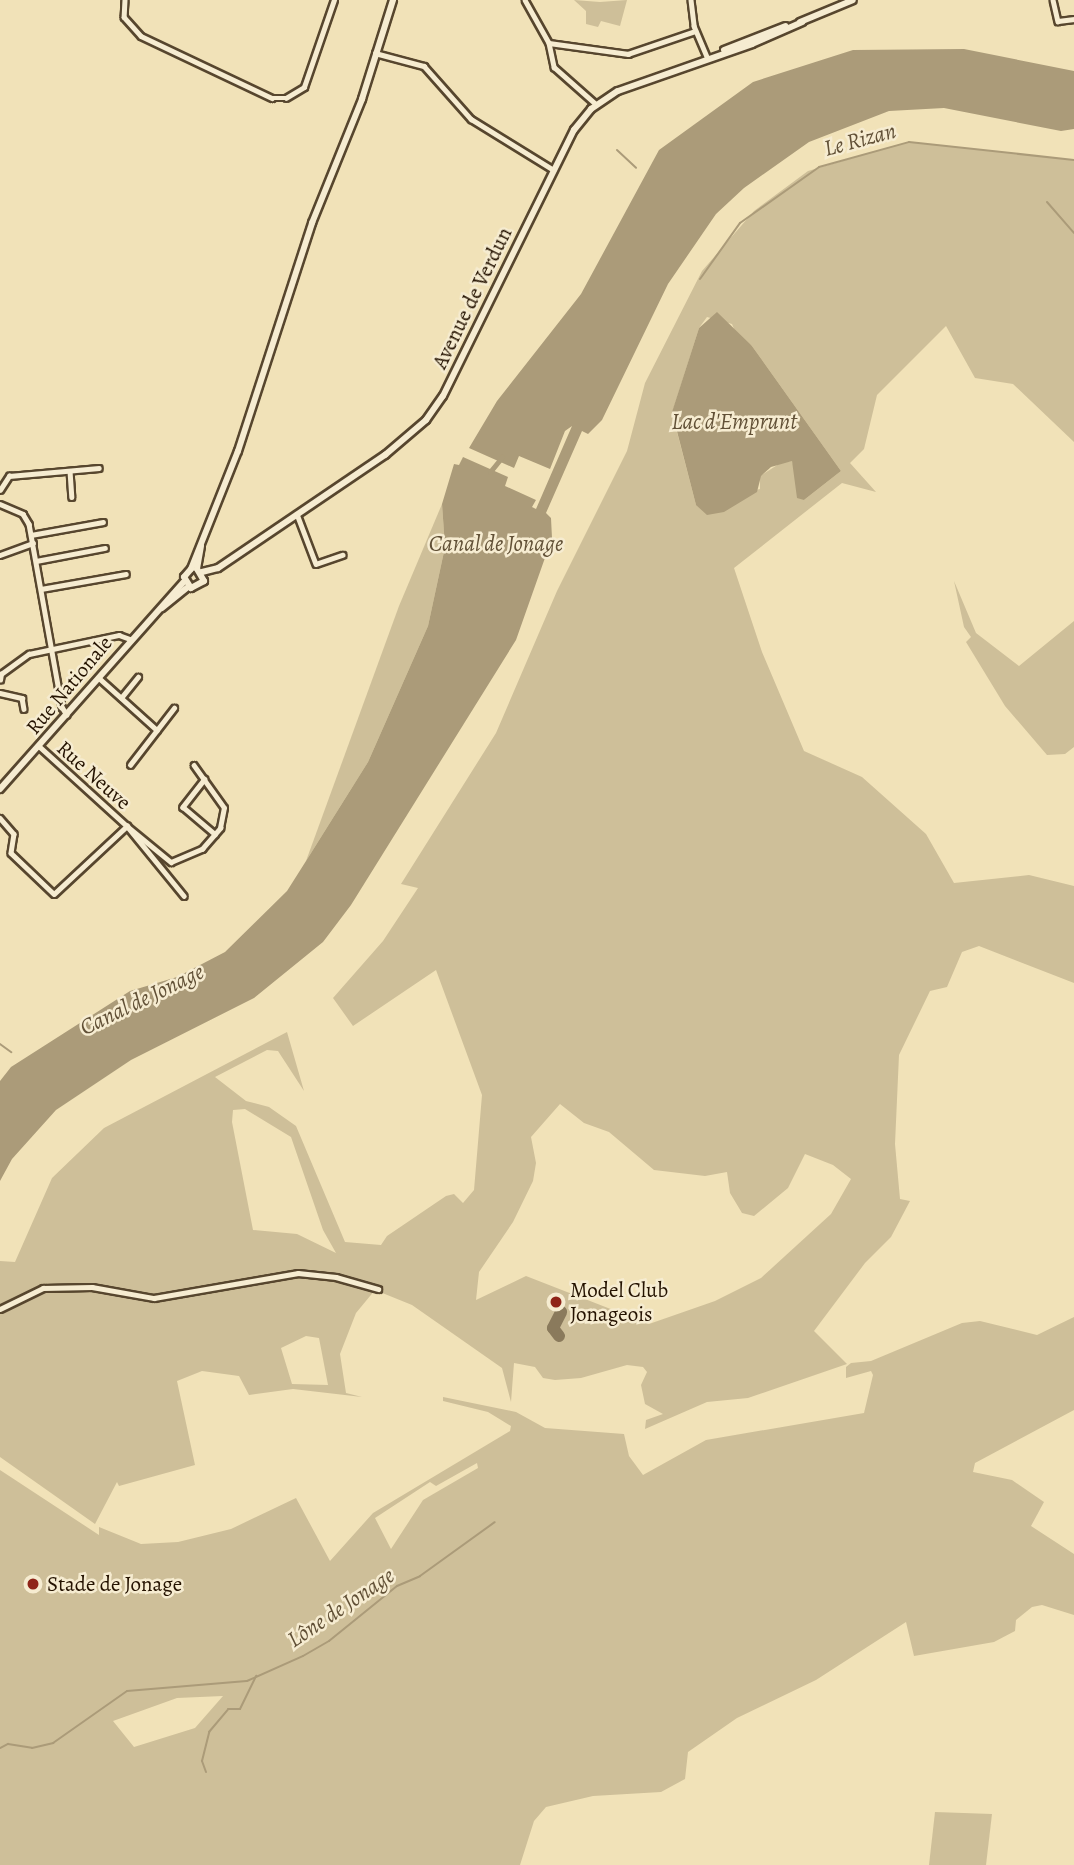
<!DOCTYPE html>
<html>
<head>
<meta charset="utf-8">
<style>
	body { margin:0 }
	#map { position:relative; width:1074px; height:1865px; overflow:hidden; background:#f1e2b8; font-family:Alegreya,serif }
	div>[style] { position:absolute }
	.green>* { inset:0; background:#cebf99 }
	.water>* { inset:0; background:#ab9b79 }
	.stream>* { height:2px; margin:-1px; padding:0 1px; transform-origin:1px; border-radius:1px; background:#ab9b79 }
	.canal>* { height:4.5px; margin:-2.25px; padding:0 2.25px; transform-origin:2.25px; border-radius:2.25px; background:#ab9b79 }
	.taxiway>* { height:12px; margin:-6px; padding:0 6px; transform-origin:6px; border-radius:6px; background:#8a7a5c }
	.roads { filter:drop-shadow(2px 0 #57462e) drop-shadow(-2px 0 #57462e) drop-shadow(0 2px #57462e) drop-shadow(0 -2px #57462e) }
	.minor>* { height:4.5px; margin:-2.25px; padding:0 2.25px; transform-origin:2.25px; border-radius:2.25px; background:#f6ecd1 }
	.secondary>* { height:6px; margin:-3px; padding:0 3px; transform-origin:3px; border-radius:3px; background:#f6ecd1 }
	.dots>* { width:19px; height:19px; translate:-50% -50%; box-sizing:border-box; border:4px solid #f6ecd1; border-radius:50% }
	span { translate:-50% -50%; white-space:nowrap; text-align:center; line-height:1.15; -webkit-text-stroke:5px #f6ecd1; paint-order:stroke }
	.street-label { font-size:21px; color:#241200 }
	.poi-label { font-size:21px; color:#241200 }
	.left { translate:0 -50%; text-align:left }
	.water-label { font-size:23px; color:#615036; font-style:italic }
</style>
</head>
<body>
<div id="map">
	<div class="green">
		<i style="clip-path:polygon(574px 0,600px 2px,627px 0,620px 26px,601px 21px,598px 27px,586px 24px,586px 11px)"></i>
		<i style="clip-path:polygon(evenodd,908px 142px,1074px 160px,1074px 442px,1013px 384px,975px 378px,946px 326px,877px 395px,864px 449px,850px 463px,876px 492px,842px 483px,734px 568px,762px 652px,804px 751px,862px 777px,926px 834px,954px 883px,1029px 875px,1074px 886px,1074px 983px,979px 946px,962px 952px,947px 987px,930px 991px,899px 1055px,895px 1144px,900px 1199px,910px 1201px,891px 1237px,865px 1263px,814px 1331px,847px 1364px,748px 1398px,707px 1402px,645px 1429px,646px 1420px,663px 1414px,645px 1404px,641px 1385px,647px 1372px,643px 1367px,627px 1365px,581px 1378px,555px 1380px,543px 1378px,535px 1367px,514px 1363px,511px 1402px,502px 1368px,412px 1305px,375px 1290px,356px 1313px,340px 1354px,346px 1393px,362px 1397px,293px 1389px,249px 1395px,239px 1376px,202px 1371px,177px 1381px,195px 1465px,119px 1486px,117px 1482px,95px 1524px,0 1457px,0 1261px,15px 1262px,52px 1178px,104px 1128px,287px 1032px,304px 1091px,278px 1051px,267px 1050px,215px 1077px,246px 1101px,269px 1107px,296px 1126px,345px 1242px,381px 1245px,387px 1236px,446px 1196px,454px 1194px,463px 1203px,474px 1190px,482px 1095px,436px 970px,353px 1026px,333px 998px,383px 941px,418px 888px,401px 884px,496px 733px,557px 591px,627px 451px,645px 383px,702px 271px,754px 211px,808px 171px,908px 142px,707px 317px,732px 324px,737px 336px,752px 346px,841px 471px,804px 500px,792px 461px,782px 462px,760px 476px,760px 489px,696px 505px,672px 413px,699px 328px,707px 317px,908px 142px,560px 1104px,584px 1123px,609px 1132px,654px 1170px,705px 1176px,727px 1172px,730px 1193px,742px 1213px,754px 1216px,788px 1188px,805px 1154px,833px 1165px,851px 1179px,831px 1214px,761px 1278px,715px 1301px,649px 1324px,526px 1276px,476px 1300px,479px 1272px,513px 1222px,533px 1181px,536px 1163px,531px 1137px,560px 1104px,908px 142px,245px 1109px,291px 1137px,323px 1230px,336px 1253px,297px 1234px,253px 1230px,232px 1122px,233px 1110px,245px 1109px,908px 142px,306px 1336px,319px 1338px,328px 1385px,292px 1384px,281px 1348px,306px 1336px)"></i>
		<i style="clip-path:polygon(442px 504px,445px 547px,428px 626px,368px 762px,306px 861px,399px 606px)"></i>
		<i style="clip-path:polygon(954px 581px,976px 633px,1019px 666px,1074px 621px,1074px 747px,1065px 754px,1047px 755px,1005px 706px,966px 642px,971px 637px,964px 627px)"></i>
		<i style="clip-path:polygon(evenodd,1074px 1317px,1074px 1410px,975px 1463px,973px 1472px,1012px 1480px,1044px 1502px,1031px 1526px,1074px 1554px,1074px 1615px,1042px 1605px,1032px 1607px,1016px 1620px,1015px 1631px,994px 1642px,914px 1656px,906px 1622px,816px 1680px,737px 1718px,688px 1752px,685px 1779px,661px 1792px,593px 1796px,546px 1807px,534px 1821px,520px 1865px,0 1865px,0 1470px,99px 1535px,99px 1527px,141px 1544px,178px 1542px,231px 1529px,296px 1498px,330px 1561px,373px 1513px,510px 1431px,511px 1426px,488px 1412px,443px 1401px,443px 1397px,516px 1412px,545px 1428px,624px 1434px,629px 1456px,643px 1475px,706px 1440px,864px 1413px,873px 1375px,871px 1371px,846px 1378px,846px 1367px,851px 1363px,871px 1361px,962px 1323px,980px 1321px,1037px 1335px,1074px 1317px,477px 1463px,478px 1468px,423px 1500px,391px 1549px,375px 1518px,430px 1482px,436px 1486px,477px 1463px,1074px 1317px,223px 1696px,195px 1728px,134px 1747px,113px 1721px,177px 1698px,223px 1696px)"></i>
		<i style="clip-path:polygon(935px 1812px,992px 1814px,986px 1865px,929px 1865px)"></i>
	</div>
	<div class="water">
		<i style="clip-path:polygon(964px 49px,1074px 71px,1074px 129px,1061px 131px,944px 108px,889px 111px,809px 142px,744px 188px,716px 214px,668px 284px,602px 420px,588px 434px,582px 431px,546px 513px,551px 518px,552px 538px,516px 640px,351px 905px,323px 942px,254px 998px,131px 1060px,56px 1110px,12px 1159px,0 1181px,0 1081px,11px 1067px,130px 991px,177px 977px,225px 952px,287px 891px,306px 861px,368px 762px,428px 626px,445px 547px,442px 504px,454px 464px,459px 465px,463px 457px,508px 477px,505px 486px,536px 500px,532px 507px,536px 509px,572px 426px,565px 431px,550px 469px,519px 456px,514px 468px,469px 448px,497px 401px,581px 294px,659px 150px,753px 82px,853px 50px)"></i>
		<i style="clip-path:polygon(717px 312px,752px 346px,841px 471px,804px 500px,797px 498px,792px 461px,771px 467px,761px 476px,757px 492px,724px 512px,707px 515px,696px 505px,672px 412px,699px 328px)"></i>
	</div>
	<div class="stream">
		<i style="left:617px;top:150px;width:26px;rotate:43deg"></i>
		<i style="left:1047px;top:202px;width:41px;rotate:48.9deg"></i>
		<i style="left:700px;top:279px;width:69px;rotate:-54.5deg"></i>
		<i style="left:740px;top:223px;width:97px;rotate:-35.3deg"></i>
		<i style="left:819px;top:167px;width:93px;rotate:-15.5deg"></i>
		<i style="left:909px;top:142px;width:166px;rotate:6.2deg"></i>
		<i style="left:0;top:1044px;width:14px;rotate:36deg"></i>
		<i style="left:0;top:1748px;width:9px;rotate:-27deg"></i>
		<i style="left:8px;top:1744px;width:24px;rotate:9deg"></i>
		<i style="left:32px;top:1748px;width:22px;rotate:-13deg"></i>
		<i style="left:53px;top:1743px;width:90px;rotate:-35.1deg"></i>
		<i style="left:127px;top:1691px;width:120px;rotate:-4.8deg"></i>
		<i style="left:247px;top:1681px;width:61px;rotate:-24.1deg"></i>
		<i style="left:303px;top:1656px;width:30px;rotate:-30deg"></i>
		<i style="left:329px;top:1641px;width:87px;rotate:-39deg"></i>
		<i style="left:397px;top:1586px;width:25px;rotate:-23deg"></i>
		<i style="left:420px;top:1576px;width:92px;rotate:-35.8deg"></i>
		<i style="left:206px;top:1772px;width:12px;rotate:-110deg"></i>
		<i style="left:202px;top:1761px;width:30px;rotate:-76deg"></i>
		<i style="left:209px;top:1732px;width:30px;rotate:-50deg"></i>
		<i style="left:228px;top:1709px;width:12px"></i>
		<i style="left:240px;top:1709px;width:37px;rotate:-64deg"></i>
	</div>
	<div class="canal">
		<i style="left:490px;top:472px;width:19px;rotate:-51deg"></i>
	</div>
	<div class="taxiway">
		<i style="left:559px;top:1336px;width:10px;rotate:-127deg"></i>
		<i style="left:553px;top:1328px;width:18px;rotate:-63deg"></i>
	</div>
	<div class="roads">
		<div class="minor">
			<i style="left:125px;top:0;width:17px;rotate:93deg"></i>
			<i style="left:124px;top:17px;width:25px;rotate:48deg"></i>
			<i style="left:141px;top:36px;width:145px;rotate:25.3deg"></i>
			<i style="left:272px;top:98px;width:14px"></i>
			<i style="left:286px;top:98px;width:21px;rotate:-31deg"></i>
			<i style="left:304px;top:87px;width:92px;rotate:-71deg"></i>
			<i style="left:525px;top:0;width:49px;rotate:60.8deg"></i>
			<i style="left:549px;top:43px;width:25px;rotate:78deg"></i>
			<i style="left:554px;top:67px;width:56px;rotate:41.4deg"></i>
			<i style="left:691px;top:0;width:26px;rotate:83deg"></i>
			<i style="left:694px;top:26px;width:34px;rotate:67deg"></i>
			<i style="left:1053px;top:0;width:22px;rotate:77deg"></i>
			<i style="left:1058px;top:21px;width:16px;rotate:-7deg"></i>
			<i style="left:549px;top:43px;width:80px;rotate:7.9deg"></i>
			<i style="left:628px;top:54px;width:71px;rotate:-18.9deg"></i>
			<i style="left:375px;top:53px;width:51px;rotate:14.9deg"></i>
			<i style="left:424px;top:66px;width:71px;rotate:48.4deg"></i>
			<i style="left:471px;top:119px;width:97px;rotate:31.6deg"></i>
			<i style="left:70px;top:471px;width:26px;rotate:86deg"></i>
			<i style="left:0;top:490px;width:17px;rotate:-57deg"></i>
			<i style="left:9px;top:476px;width:90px;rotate:-5.1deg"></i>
			<i style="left:0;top:504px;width:25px;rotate:23deg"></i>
			<i style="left:23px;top:514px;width:12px;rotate:59deg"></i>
			<i style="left:29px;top:524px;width:186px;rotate:79.8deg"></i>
			<i style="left:62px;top:707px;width:9px;rotate:58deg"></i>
			<i style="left:297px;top:514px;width:53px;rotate:69.2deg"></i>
			<i style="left:316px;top:564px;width:28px;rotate:-19deg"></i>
			<i style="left:31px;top:535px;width:73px;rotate:-10.2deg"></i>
			<i style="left:0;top:555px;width:35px;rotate:-20deg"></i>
			<i style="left:36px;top:561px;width:70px;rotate:-10.7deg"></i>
			<i style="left:41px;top:589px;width:86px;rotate:-10deg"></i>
			<i style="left:99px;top:678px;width:78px;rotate:41.9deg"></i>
			<i style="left:0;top:680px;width:6px;rotate:-81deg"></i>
			<i style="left:1px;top:674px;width:34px;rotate:-36deg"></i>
			<i style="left:29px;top:654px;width:92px;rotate:-11.9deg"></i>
			<i style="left:119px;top:635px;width:12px;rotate:20deg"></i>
			<i style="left:0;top:693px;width:23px;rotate:13deg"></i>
			<i style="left:22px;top:698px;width:11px;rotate:80deg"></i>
			<i style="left:121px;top:698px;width:27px;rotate:-51deg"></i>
			<i style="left:40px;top:747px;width:118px;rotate:42.2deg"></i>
			<i style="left:127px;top:826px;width:90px;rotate:50.8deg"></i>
			<i style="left:130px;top:765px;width:72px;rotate:-52.3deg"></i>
			<i style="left:205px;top:779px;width:36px;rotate:128deg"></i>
			<i style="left:183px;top:807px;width:42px;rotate:40.2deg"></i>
			<i style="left:0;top:818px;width:21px;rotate:49deg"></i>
			<i style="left:14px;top:834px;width:19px;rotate:99deg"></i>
			<i style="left:11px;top:853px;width:59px;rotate:43.6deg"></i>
			<i style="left:54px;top:894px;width:100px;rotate:-43deg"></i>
			<i style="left:127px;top:826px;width:57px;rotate:39.3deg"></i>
			<i style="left:171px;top:862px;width:34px;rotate:-23deg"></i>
			<i style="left:202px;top:849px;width:28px;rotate:-49deg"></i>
			<i style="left:220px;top:828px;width:20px;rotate:-79deg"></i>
			<i style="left:224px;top:808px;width:52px;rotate:-125.5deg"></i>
			<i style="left:0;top:1309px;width:48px;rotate:-26deg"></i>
			<i style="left:43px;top:1288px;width:49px;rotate:-1.2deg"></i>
			<i style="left:92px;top:1287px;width:63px;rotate:10.1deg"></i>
			<i style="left:154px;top:1298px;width:146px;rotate:-9.8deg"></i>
			<i style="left:298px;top:1273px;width:38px;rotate:6deg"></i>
			<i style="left:336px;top:1277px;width:44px;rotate:15.9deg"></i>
		</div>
		<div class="secondary">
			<i style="left:800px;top:22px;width:57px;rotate:-22.5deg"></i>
			<i style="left:724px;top:50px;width:66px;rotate:-21.2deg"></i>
			<i style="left:201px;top:546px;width:23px;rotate:100deg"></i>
			<i style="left:197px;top:569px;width:14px;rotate:60deg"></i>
			<i style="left:204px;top:581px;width:15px;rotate:152deg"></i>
			<i style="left:191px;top:588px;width:13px;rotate:-122deg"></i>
			<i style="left:184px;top:577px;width:11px;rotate:-49deg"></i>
			<i style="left:191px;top:569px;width:127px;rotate:-68.3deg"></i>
			<i style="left:238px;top:451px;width:240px;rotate:-72deg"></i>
			<i style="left:312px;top:223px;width:134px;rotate:-68deg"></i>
			<i style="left:362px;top:99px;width:104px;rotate:-72.6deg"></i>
			<i style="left:202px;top:572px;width:16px;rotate:-14deg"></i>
			<i style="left:218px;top:568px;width:202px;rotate:-34.1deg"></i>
			<i style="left:385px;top:455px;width:54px;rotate:-40.5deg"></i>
			<i style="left:426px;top:420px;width:29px;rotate:-55deg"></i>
			<i style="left:443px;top:396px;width:297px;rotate:-63.8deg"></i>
			<i style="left:574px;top:130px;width:27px;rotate:-51deg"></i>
			<i style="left:591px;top:109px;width:32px;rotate:-34deg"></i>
			<i style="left:618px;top:91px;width:142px;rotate:-19.3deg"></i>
			<i style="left:752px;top:44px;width:55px;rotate:-23.7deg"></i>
			<i style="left:162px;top:608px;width:33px;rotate:-39deg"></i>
			<i style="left:0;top:789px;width:277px;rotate:-48.4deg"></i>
		</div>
	</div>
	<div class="dots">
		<i style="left:556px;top:1302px;background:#8f2418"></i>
		<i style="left:33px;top:1584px;background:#8f2418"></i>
	</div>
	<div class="street-label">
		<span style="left:472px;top:298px;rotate:-64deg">Avenue de Verdun</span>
		<span style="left:69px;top:685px;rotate:-50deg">Rue Nationale</span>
		<span style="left:94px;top:775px;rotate:42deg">Rue Neuve</span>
	</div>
	<div class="poi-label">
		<span class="left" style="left:570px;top:1302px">Model Club<br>Jonageois</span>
		<span class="left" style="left:47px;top:1584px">Stade de Jonage</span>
	</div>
	<div class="water-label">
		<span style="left:860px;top:140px;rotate:-15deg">Le Rizan</span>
		<span style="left:734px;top:422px">Lac d'Emprunt</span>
		<span style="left:496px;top:544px">Canal de Jonage</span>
		<span style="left:142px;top:1000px;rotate:-26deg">Canal de Jonage</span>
		<span style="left:341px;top:1608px;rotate:-34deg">Lône de Jonage</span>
	</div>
</div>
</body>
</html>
